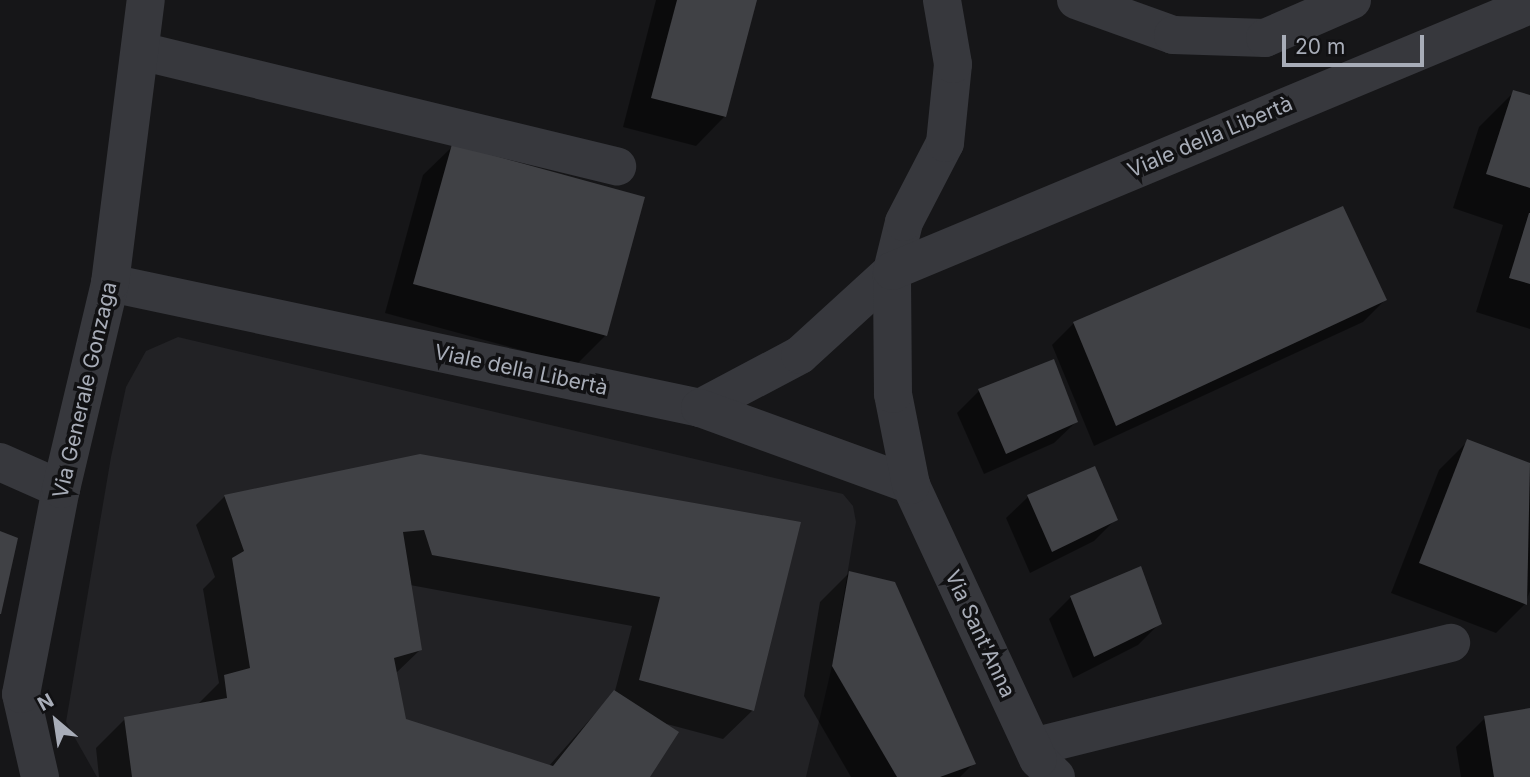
<!DOCTYPE html>
<html>
<head>
<meta charset="utf-8">
<style>
	body { margin:0 }
	#map { position:relative; width:1530px; height:777px; overflow:hidden; background:#161618; font-family:Inter,sans-serif }
	div>[style] { position:absolute }
	.built>* { inset:0; background:#222225 }
	.shadow>* { inset:0; background:#0007 }
	.building>* { inset:0; background:#404145 }
	.minor>* { height:38px; margin:-19px; padding:0 19px; transform-origin:19px; border-radius:19px; background:#37383d }
	span { translate:-50% -50%; white-space:nowrap; text-align:center; line-height:1.15; -webkit-text-stroke:7px #111113; paint-order:stroke }
	.street-label { font-size:21px; color:#a8adb8 }
	.north { position:absolute; left:21px; top:686px; width:70px; height:70px; -webkit-text-stroke:5px #111113; paint-order:stroke; rotate:331deg; font-size:19px; font-weight:700; line-height:28px; text-align:center; color:#a8adb8 }
	.north::after { content:''; display:block; margin:auto; width:24px; height:32px; background:#a8adb8; clip-path:polygon(50% 0,100% 100%,50% 72%,0 100%) }
	.scale { position:absolute; left:1282px; top:35px; width:142px; height:32px; box-sizing:border-box; border:4px solid #a8adb8; border-top:0; padding-left:9px; font-size:21px; line-height:24px; white-space:nowrap; color:#a8adb8; -webkit-text-stroke:5px #111113; paint-order:stroke }
</style>
</head>
<body>
<div id="map">
	<div class="built">
		<i style="clip-path:polygon(178px 337px,843px 494px,853px 506px,856px 522px,832px 666px,806px 777px,97px 777px,66px 722px,111px 457px,126px 387px,146px 351px)"></i>
	</div>
	<div class="shadow">
		<i style="clip-path:polygon(656px 0,755px 0,725px 116px,696px 146px,623px 127px)"></i>
		<i style="clip-path:polygon(1514px 92px,1530px 97px,1530px 329px,1476px 312px,1503px 225px,1453px 208px,1479px 127px)"></i>
		<i style="clip-path:polygon(453px 146px,605px 336px,576px 365px,385px 313px,423px 175px)"></i>
		<i style="clip-path:polygon(1385px 300px,1363px 322px,1094px 446px,1052px 345px,1074px 323px)"></i>
		<i style="clip-path:polygon(979px 391px,1076px 422px,1054px 443px,984px 474px,957px 413px)"></i>
		<i style="clip-path:polygon(1468px 441px,1530px 465px,1530px 591px,1525px 604px,1496px 633px,1391px 593px,1439px 470px)"></i>
		<i style="clip-path:polygon(evenodd,225px 496px,799px 523px,753px 710px,723px 739px,663px 723px,648px 777px,99px 777px,96px 748px,125px 719px,196px 706px,219px 683px,203px 589px,215px 577px,196px 525px,225px 496px,410px 585px,632px 626px,615px 691px,549px 766px,404px 721px,395px 674px,421px 649px,410px 585px)"></i>
		<i style="clip-path:polygon(1028px 497px,1116px 519px,1094px 541px,1030px 573px,1006px 518px)"></i>
		<i style="clip-path:polygon(849px 573px,974px 763px,960px 777px,851px 777px,804px 696px,820px 602px)"></i>
		<i style="clip-path:polygon(1071px 597px,1160px 623px,1138px 645px,1073px 678px,1049px 619px)"></i>
		<i style="clip-path:polygon(1530px 710px,1530px 777px,1461px 777px,1456px 747px,1485px 718px)"></i>
	</div>
	<div class="building">
		<i style="clip-path:polygon(677px 0,757px 0,726px 117px,651px 98px)"></i>
		<i style="clip-path:polygon(1513px 90px,1530px 95px,1530px 188px,1486px 174px)"></i>
		<i style="clip-path:polygon(452px 144px,645px 197px,607px 336px,413px 284px)"></i>
		<i style="clip-path:polygon(1343px 206px,1387px 300px,1116px 426px,1073px 322px)"></i>
		<i style="clip-path:polygon(1529px 213px,1530px 213px,1530px 284px,1509px 278px)"></i>
		<i style="clip-path:polygon(1054px 359px,1078px 422px,1006px 454px,978px 389px)"></i>
		<i style="clip-path:polygon(1467px 439px,1530px 463px,1527px 605px,1419px 563px)"></i>
		<i style="clip-path:polygon(420px 454px,801px 522px,754px 711px,639px 680px,660px 597px,432px 555px,424px 530px,403px 532px,422px 650px,394px 658px,406px 719px,553px 766px,614px 690px,679px 732px,650px 777px,132px 777px,124px 717px,227px 698px,224px 675px,250px 668px,232px 558px,244px 551px,224px 495px)"></i>
		<i style="clip-path:polygon(1095px 466px,1118px 520px,1052px 552px,1027px 495px)"></i>
		<i style="clip-path:polygon(0 531px,18px 538px,1px 614px,0 614px)"></i>
		<i style="clip-path:polygon(1141px 566px,1162px 624px,1094px 657px,1070px 596px)"></i>
		<i style="clip-path:polygon(849px 571px,895px 582px,976px 764px,940px 777px,897px 777px,832px 666px)"></i>
		<i style="clip-path:polygon(1530px 708px,1530px 777px,1494px 777px,1484px 716px)"></i>
	</div>
	<div class="minor">
		<i style="left:1076px;top:0;width:103px;rotate:19.8deg"></i>
		<i style="left:1173px;top:35px;width:92px;rotate:1.9deg"></i>
		<i style="left:1265px;top:38px;width:95px;rotate:-23.6deg"></i>
		<i style="left:140px;top:51px;width:491px;rotate:13.6deg"></i>
		<i style="left:110px;top:283px;width:603px;rotate:11.96deg"></i>
		<i style="left:700px;top:408px;width:113px;rotate:-27.9deg"></i>
		<i style="left:800px;top:355px;width:125px;rotate:-42.4deg"></i>
		<i style="left:892px;top:271px;width:50px;rotate:-76.2deg"></i>
		<i style="left:904px;top:222px;width:89px;rotate:-62.6deg"></i>
		<i style="left:945px;top:143px;width:79px;rotate:-84.2deg"></i>
		<i style="left:953px;top:64px;width:65px;rotate:-99.8deg"></i>
		<i style="left:700px;top:408px;width:225px;rotate:20deg"></i>
		<i style="left:0;top:462px;width:67px;rotate:23.9deg"></i>
		<i style="left:1033px;top:747px;width:431px;rotate:-14deg"></i>
		<i style="left:40px;top:777px;width:85px;rotate:-102.9deg"></i>
		<i style="left:21px;top:694px;width:209px;rotate:-79deg"></i>
		<i style="left:61px;top:489px;width:212px;rotate:-76.6deg"></i>
		<i style="left:110px;top:283px;width:285px;rotate:-82.8deg"></i>
		<i style="left:1056px;top:777px;width:25px;rotate:-135deg"></i>
		<i style="left:1038px;top:759px;width:302px;rotate:-114.9deg"></i>
		<i style="left:911px;top:485px;width:93px;rotate:-101.2deg"></i>
		<i style="left:893px;top:394px;width:123px;rotate:-90.5deg"></i>
		<i style="left:892px;top:271px;width:691px;rotate:-22.63deg"></i>
	</div>
	<div class="street-label">
		<span style="left:1210px;top:137px;rotate:-23deg">Viale della Libertà</span>
		<span style="left:521px;top:370px;rotate:12deg">Viale della Libertà</span>
		<span style="left:85px;top:390px;rotate:-77deg">Via Generale Gonzaga</span>
		<span style="left:980px;top:634px;rotate:65deg">Via Sant'Anna</span>
	</div>
	<div class="north">N</div>
	<div class="scale">20 m</div>
</div>
</body>
</html>
